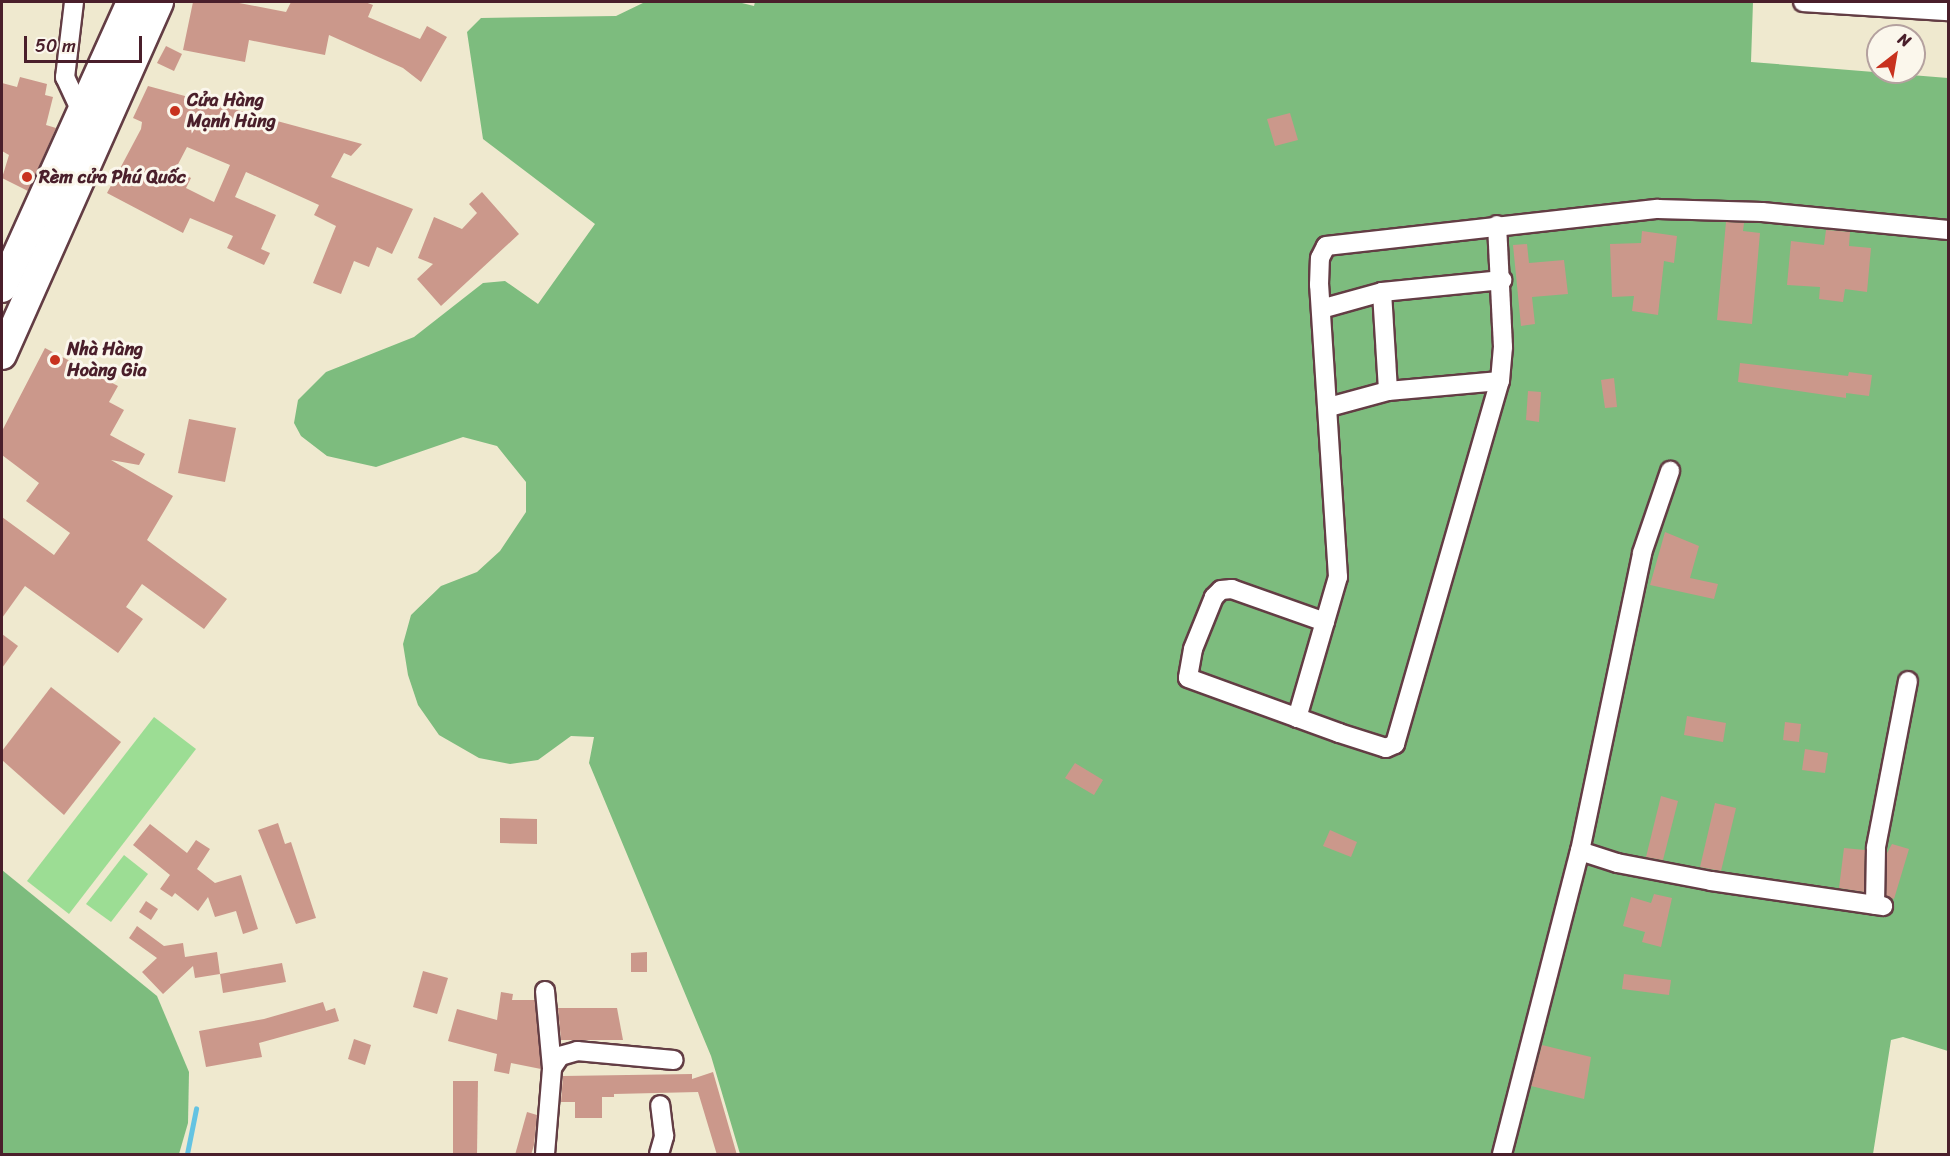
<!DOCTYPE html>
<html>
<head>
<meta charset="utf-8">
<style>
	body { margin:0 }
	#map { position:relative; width:1950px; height:1156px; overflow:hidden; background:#efe9cf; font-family:Sriracha,sans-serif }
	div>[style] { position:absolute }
	.green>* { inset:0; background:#9cdd94 }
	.forest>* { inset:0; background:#7dbc7e }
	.stream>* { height:4.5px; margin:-2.25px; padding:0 2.25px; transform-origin:2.25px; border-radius:2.25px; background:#64c3e2 }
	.building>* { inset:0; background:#cb988b }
	.roads { filter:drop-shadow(2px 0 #633d44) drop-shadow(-2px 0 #633d44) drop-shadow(0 2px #633d44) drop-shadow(0 -2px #633d44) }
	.minor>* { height:18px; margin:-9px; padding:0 9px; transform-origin:9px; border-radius:9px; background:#fff }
	.primary>* { height:28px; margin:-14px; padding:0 14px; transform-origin:14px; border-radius:14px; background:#fff }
	.dots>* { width:16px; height:16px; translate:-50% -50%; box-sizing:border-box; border:3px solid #fbf7ec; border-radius:50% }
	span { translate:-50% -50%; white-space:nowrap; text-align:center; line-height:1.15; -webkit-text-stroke:6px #fbf7ec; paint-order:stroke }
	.poi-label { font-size:18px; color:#4a1f2b; font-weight:700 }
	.left { translate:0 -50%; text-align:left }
	.frame { position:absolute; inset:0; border:3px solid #4a1f2b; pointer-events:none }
	.north { position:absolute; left:1866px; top:24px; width:60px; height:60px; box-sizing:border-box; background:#fbf7ec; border:2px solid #b4a19f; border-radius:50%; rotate:31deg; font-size:16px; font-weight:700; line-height:24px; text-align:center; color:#4a1f2b }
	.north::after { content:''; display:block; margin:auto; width:21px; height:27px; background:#c8321e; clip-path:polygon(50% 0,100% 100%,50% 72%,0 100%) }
	.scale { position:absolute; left:24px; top:36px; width:118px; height:27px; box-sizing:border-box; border:3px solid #4a1f2b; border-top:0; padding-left:8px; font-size:18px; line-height:21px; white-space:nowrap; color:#4a1f2b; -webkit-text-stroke:4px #fbf7ec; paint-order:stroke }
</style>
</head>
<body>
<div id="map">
	<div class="green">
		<i style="clip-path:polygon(154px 717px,196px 749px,69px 914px,27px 881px)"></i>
		<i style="clip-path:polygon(124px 855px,148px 874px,111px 922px,86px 904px)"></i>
	</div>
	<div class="forest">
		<i style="clip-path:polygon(645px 2px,738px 2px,754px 6px,755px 2px,1753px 2px,1751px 62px,1948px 78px,1948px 1051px,1903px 1037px,1891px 1040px,1873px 1154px,740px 1154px,711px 1056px,589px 763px,594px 737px,571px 736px,538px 760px,510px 764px,479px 758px,439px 735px,418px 705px,408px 675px,403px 644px,411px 615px,441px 586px,477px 572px,500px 551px,526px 512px,526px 482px,497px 446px,463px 437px,376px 467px,327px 456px,301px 436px,294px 423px,298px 400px,326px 372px,414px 337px,483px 283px,505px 281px,538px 304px,595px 224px,483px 139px,467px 32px,481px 18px,616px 16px)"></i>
		<i style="clip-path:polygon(2px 870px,157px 996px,189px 1072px,188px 1123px,179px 1154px,2px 1154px)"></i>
	</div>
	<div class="stream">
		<i style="left:187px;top:1154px;width:46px;rotate:-78.7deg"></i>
	</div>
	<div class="building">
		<i style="clip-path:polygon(193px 2px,234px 2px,286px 12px,291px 2px,365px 2px,373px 5px,368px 17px,420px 39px,427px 26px,447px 37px,421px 82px,403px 68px,329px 35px,325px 55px,249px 40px,245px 62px,183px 50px)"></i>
		<i style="clip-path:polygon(166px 46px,182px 54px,174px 71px,157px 63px)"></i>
		<i style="clip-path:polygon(20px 77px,47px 84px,45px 95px,53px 97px,46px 125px,56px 128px,28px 191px,2px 178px,9px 155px,2px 151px,2px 83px,17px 87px)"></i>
		<i style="clip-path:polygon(evenodd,148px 86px,362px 144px,351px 156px,344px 153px,331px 177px,413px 209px,392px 254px,377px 247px,369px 267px,354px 261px,341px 294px,313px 283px,336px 226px,314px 215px,319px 205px,246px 172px,235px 197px,276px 215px,261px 249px,270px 253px,264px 265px,227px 248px,233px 236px,190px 218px,183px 233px,107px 193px,141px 129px,142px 122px,133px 118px,148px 86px,187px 147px,230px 165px,214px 202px,186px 188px,191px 178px,175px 170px,187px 147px)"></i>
		<i style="clip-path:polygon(1290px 113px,1298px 140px,1275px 146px,1267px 119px)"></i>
		<i style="clip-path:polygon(482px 192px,519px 234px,441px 306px,417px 279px,433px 264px,418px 258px,434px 217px,462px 229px,477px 213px,469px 204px)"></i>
		<i style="clip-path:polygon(1726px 222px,1744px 223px,1743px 231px,1760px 233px,1752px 324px,1717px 320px)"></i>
		<i style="clip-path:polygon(1826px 230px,1850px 232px,1849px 246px,1871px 248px,1867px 292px,1845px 289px,1843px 302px,1819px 299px,1820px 287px,1787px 285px,1791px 241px,1824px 245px)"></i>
		<i style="clip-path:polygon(1642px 231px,1677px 236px,1674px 263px,1664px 261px,1658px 315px,1632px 311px,1634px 296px,1612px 297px,1610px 244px,1641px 243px)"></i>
		<i style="clip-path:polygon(1527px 244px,1529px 263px,1564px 260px,1568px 294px,1532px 297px,1535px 324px,1521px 326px,1513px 245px)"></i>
		<i style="clip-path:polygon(45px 348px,118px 386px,109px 402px,124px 410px,110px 435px,145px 454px,139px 465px,111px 460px,173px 496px,147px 540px,227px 599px,204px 629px,142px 584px,126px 607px,143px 619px,118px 653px,25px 586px,2px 618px,2px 517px,54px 555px,70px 533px,26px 501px,39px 483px,2px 455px,2px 431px)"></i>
		<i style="clip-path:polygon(1740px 363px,1848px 376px,1849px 372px,1872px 375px,1869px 396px,1846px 393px,1846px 398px,1738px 382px)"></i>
		<i style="clip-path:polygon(1614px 378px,1617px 407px,1605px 408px,1601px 380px)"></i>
		<i style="clip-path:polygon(1528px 391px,1541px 392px,1539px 422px,1526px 420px)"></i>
		<i style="clip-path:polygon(189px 419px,236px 428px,225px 482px,178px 473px)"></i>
		<i style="clip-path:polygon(1665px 532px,1699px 546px,1690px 578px,1718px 584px,1714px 599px,1650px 585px)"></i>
		<i style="clip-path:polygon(2px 634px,18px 646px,2px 668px)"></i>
		<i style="clip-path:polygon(51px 687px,121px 742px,64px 815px,2px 760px,2px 751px)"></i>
		<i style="clip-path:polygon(1687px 716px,1726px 723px,1723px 742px,1684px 735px)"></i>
		<i style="clip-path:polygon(1785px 722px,1801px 724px,1799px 742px,1783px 740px)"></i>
		<i style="clip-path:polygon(1805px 749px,1828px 753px,1825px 773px,1802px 770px)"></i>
		<i style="clip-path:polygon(1075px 763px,1103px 780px,1094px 795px,1065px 778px)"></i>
		<i style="clip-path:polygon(1661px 796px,1678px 801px,1663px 860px,1646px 857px)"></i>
		<i style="clip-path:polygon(1715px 803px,1736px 808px,1721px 871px,1700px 867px)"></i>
		<i style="clip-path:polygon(500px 818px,537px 819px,537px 844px,500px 843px)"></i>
		<i style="clip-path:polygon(278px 823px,285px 844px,291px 842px,316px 918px,296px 924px,258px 830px)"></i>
		<i style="clip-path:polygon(150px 824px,187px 853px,196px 840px,210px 849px,197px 869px,215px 883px,241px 875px,258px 929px,243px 934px,236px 911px,215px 917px,208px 897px,198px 911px,175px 893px,172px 897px,160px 889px,170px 875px,133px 845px)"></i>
		<i style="clip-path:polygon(1330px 830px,1357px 842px,1351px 857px,1323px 846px)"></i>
		<i style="clip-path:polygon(1892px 844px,1909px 849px,1894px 899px,1886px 896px,1887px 853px)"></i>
		<i style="clip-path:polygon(1844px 848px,1865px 850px,1864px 892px,1839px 888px)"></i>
		<i style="clip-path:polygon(1654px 894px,1672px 898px,1661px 947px,1642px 942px,1645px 932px,1623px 926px,1631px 897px,1651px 903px)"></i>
		<i style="clip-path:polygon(146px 901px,158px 909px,151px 920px,139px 912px)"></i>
		<i style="clip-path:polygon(137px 926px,164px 946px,183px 943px,185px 957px,217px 952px,220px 974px,195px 978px,193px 966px,163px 994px,142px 972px,157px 958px,129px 938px)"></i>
		<i style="clip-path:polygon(647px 952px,647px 972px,631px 972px,631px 953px)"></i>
		<i style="clip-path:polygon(282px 963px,286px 982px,223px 993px,220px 974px)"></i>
		<i style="clip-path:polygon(423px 971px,448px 978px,437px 1014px,413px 1007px)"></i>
		<i style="clip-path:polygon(1624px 974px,1671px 980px,1669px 995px,1622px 989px)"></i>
		<i style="clip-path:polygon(501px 992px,513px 994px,512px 1000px,535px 1000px,541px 1069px,511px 1063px,509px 1074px,494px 1071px,497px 1054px,448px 1041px,457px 1009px,497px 1020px)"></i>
		<i style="clip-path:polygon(323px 1002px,326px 1011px,335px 1008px,339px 1021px,259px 1043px,262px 1057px,206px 1067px,199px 1031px,264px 1019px)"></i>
		<i style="clip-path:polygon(558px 1008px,617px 1008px,623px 1040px,561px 1040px)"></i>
		<i style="clip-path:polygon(354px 1039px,371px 1045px,365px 1065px,348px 1059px)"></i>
		<i style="clip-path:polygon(1542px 1045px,1591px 1057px,1584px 1099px,1531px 1086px)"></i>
		<i style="clip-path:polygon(713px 1072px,737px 1155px,717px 1155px,698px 1092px,614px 1094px,614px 1097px,602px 1097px,602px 1118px,575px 1118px,575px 1102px,561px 1102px,563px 1076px,692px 1074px,692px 1079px)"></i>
		<i style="clip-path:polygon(453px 1081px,478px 1081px,477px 1155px,453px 1155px)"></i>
		<i style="clip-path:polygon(527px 1112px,537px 1115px,534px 1145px,531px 1155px,515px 1155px)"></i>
	</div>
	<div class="roads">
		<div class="minor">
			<i style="left:74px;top:2px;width:76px;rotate:96.8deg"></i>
			<i style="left:65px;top:77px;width:38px;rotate:65deg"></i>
			<i style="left:1803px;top:2px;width:145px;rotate:3.6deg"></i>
			<i style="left:1382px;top:292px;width:99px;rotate:86.5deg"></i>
			<i style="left:1321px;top:309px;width:63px;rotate:-15.6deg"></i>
			<i style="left:1382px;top:292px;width:121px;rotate:-5.7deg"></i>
			<i style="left:1329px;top:407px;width:61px;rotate:-15.2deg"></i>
			<i style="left:1388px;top:391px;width:112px;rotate:-5.1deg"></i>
			<i style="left:1325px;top:622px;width:99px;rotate:-160.5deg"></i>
			<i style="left:1232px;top:589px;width:11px;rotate:175deg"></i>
			<i style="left:1221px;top:590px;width:10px;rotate:135deg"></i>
			<i style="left:1214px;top:597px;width:56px;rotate:112deg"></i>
			<i style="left:1193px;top:649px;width:29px;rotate:100deg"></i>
			<i style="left:1188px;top:678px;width:161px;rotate:20deg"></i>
			<i style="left:1339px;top:733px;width:49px;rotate:17.7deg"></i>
			<i style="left:1386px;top:748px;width:10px;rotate:-24deg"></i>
			<i style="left:1395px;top:744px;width:378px;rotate:-73.9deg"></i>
			<i style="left:1500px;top:381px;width:34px;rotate:-85deg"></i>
			<i style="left:1503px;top:347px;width:122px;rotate:-92.8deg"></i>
			<i style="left:1297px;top:718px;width:147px;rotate:-73.8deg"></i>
			<i style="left:1338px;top:577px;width:293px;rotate:-93.7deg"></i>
			<i style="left:1319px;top:285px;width:27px;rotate:-88deg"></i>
			<i style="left:1320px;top:258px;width:13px;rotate:-63deg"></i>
			<i style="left:1326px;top:246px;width:334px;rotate:-6.4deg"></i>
			<i style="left:1658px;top:209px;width:104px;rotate:1.7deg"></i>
			<i style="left:1762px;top:212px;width:187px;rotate:5.5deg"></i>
			<i style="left:1580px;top:851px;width:39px;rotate:18deg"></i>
			<i style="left:1617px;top:863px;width:96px;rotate:10.8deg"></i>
			<i style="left:1711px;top:881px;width:174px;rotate:8.3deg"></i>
			<i style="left:1875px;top:905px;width:58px;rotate:-89deg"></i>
			<i style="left:1876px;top:847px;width:169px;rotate:-79.1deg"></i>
			<i style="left:545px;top:991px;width:77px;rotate:84.8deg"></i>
			<i style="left:545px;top:1154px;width:86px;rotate:-85.3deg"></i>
			<i style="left:552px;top:1068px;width:14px;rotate:-56deg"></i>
			<i style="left:560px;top:1056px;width:18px;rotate:-16deg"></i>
			<i style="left:577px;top:1051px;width:97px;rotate:5.3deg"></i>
			<i style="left:659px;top:1154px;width:19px;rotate:-74deg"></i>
			<i style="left:664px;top:1136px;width:31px;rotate:-97deg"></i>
			<i style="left:1502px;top:1154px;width:313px;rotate:-75.6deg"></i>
			<i style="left:1580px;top:851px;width:304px;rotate:-78.2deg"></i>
			<i style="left:1642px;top:553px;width:87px;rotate:-71.1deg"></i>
		</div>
		<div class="primary">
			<i style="left:2px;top:288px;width:314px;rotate:-65.7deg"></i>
			<i style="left:2px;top:355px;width:386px;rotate:-66deg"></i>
		</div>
	</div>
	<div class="dots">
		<i style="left:175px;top:111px;background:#c8321e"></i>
		<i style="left:27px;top:177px;background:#c8321e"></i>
		<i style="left:55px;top:360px;background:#c8321e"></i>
	</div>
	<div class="poi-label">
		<span class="left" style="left:187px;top:111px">Cửa Hàng<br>Mạnh Hùng</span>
		<span class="left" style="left:39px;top:177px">Rèm cửa Phú Quốc</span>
		<span class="left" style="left:67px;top:360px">Nhà Hàng<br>Hoàng Gia</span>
	</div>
	<div class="frame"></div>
	<div class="north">N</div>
	<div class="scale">50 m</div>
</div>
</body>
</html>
